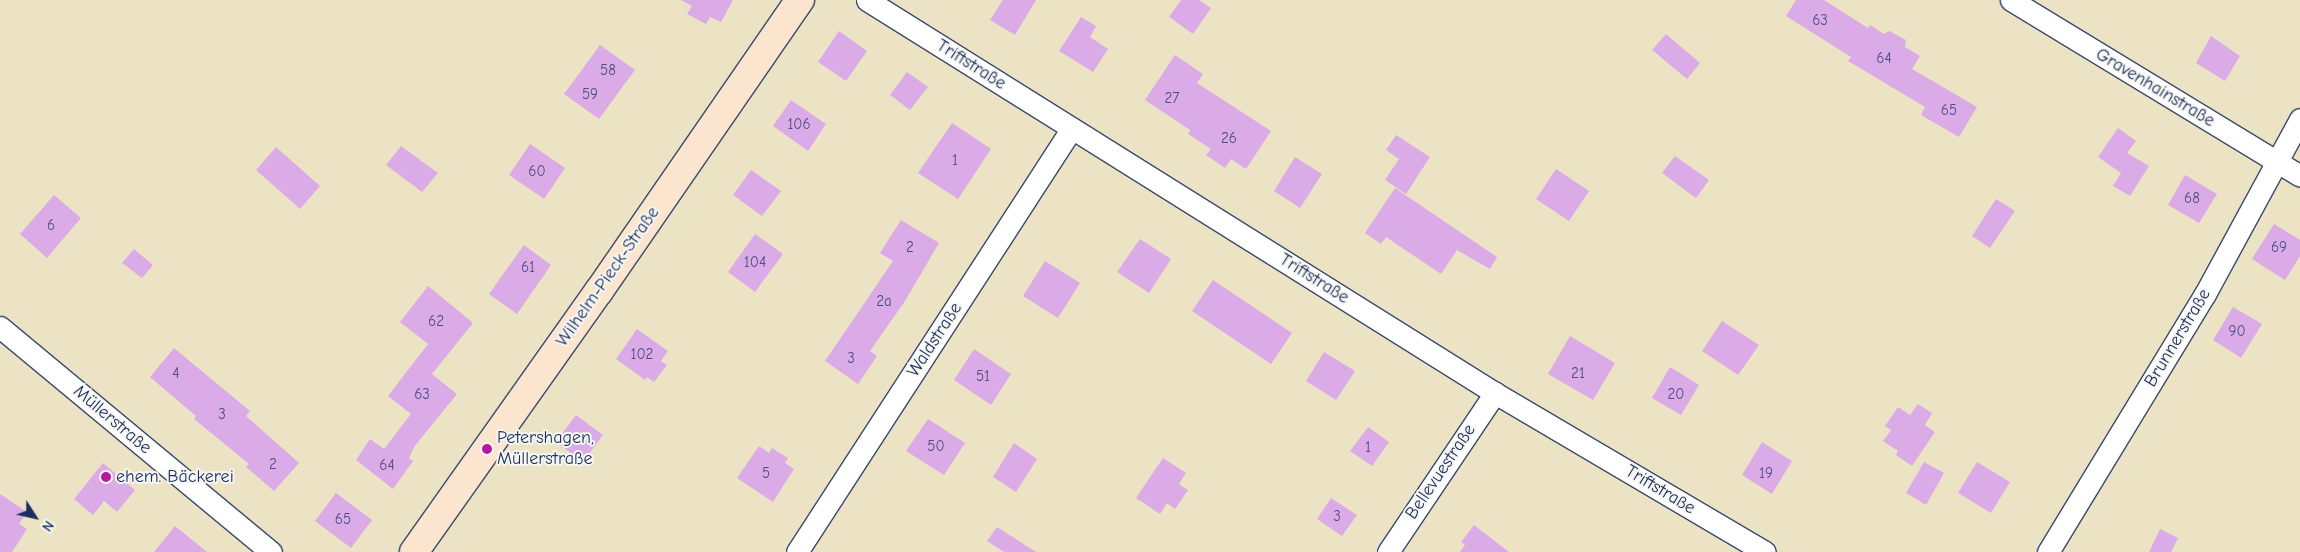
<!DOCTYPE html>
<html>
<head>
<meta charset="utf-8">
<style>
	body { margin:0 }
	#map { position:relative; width:2300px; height:552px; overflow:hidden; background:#ece3c4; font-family:"Comic Neue",sans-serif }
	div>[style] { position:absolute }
	.building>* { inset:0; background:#dbabe7 }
	.roads { filter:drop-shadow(1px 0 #3a4a6d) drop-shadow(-1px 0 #3a4a6d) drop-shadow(0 1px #3a4a6d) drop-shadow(0 -1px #3a4a6d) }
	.street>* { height:21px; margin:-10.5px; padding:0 10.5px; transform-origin:10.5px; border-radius:10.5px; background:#fff }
	.secondary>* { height:28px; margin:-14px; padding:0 14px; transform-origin:14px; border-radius:14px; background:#fce5cf }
	.dots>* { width:14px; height:14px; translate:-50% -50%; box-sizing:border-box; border:2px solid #f6f6f2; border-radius:50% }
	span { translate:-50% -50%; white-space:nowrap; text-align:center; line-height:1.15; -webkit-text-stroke:4px #f6f6f2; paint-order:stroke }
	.number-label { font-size:15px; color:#4b4e80 }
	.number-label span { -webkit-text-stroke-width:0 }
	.street-label { font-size:18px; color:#1b2f5e }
	.poi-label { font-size:18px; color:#1b2f5e }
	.left { translate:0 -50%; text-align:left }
	.north { position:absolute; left:10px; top:492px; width:50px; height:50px; -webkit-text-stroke:4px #f6f6f2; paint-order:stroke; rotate:125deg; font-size:14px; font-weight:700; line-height:20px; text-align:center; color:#1b2f5e }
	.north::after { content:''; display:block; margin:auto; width:18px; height:22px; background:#1b2f5e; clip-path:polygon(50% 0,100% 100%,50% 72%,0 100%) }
</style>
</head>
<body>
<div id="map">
	<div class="building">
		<i style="clip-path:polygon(681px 0,733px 0,721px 22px,710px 17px,706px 24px,687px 14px,692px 6px)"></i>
		<i style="clip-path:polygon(1003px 0,1036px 0,1015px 35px,990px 20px)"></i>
		<i style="clip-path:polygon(1181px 0,1199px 0,1211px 8px,1193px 34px,1169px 17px)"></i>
		<i style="clip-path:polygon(1796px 0,1824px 0,1868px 28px,1870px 25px,1884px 34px,1889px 31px,1906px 40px,1905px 47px,1920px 56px,1912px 69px,1977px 107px,1959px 137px,1921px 115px,1925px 107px,1848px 61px,1851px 57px,1786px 16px)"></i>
		<i style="clip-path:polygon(1081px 17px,1096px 26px,1090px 37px,1108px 49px,1093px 72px,1059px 51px)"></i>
		<i style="clip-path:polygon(839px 31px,867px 51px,846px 81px,818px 62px)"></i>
		<i style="clip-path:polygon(1666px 34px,1700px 63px,1687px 79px,1652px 50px)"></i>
		<i style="clip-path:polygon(2211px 36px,2240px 56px,2225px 81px,2196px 63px)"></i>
		<i style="clip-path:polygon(600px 45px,635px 70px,599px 119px,564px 94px)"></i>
		<i style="clip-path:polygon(1175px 55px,1203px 74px,1197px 83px,1271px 131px,1246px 169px,1231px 159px,1225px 168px,1206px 155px,1211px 149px,1188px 134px,1190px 130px,1145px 100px)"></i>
		<i style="clip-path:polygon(907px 72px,928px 87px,910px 110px,890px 95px)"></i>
		<i style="clip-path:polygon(791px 100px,826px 124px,808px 151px,773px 126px)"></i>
		<i style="clip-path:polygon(952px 123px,991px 149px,958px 199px,918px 173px)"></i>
		<i style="clip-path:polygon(2118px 128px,2136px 141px,2127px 153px,2149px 166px,2130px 196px,2113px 186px,2121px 173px,2098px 157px)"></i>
		<i style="clip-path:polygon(1396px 135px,1430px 157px,1406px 194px,1385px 180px,1399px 159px,1386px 150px)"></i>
		<i style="clip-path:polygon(530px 144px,565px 168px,544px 199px,509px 175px)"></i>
		<i style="clip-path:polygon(401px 146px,438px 173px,422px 192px,386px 165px)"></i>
		<i style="clip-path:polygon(276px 147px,320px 186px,300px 209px,256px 170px)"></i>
		<i style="clip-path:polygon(1675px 156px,1709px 180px,1696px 198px,1662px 173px)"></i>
		<i style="clip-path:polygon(1295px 157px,1322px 174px,1300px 208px,1274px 191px)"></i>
		<i style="clip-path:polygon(1556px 169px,1589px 191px,1569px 221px,1536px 199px)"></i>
		<i style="clip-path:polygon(751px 170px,781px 191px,762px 216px,733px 195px)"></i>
		<i style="clip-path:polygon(2185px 175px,2217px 194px,2199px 223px,2168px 205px)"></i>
		<i style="clip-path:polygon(1395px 188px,1497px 257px,1490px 269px,1457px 250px,1441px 274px,1386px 237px,1381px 244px,1365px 233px)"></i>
		<i style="clip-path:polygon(54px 195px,81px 218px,47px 258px,20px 234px)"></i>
		<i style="clip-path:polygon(1996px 199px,2015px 211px,1990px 248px,1972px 236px)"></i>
		<i style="clip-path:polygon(901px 220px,939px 243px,905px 301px,870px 351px,877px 356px,858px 384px,825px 361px,893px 261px,880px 253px)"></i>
		<i style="clip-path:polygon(2274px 224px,2300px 240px,2300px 256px,2285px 280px,2252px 259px)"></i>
		<i style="clip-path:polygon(755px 234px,783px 254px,755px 292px,728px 272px)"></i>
		<i style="clip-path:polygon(1140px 239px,1171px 259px,1149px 293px,1117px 272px)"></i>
		<i style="clip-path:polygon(524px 245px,551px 265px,517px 314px,489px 294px)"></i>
		<i style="clip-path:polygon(134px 249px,153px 265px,142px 278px,122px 263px)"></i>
		<i style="clip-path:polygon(1045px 261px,1080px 283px,1058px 318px,1023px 296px)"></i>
		<i style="clip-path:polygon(1213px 280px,1292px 333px,1271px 364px,1192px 311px)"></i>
		<i style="clip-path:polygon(428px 286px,473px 323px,432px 374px,457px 394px,414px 447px,409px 458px,413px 461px,393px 489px,356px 460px,370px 439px,384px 449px,411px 414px,388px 396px,428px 344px,400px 322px)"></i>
		<i style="clip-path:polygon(2233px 307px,2262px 324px,2241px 358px,2213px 340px)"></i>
		<i style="clip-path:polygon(1722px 321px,1759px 345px,1738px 375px,1702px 351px)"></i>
		<i style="clip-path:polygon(637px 329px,668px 351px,661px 361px,667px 365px,654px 382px,647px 377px,645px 380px,616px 359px)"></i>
		<i style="clip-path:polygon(1570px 336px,1615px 363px,1593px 400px,1548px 374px)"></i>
		<i style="clip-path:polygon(174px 348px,250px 411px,246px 416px,299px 463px,274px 491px,246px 467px,249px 464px,194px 419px,196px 416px,150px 377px)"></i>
		<i style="clip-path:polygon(974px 349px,1011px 374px,991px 405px,954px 380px)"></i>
		<i style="clip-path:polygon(1324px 352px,1355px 371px,1336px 400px,1306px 381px)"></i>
		<i style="clip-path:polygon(1670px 367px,1699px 385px,1681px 415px,1652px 398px)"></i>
		<i style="clip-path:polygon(1918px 404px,1932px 413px,1925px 425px,1935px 432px,1912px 466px,1896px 455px,1898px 451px,1883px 441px,1891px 430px,1885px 426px,1898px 407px,1910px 415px)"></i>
		<i style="clip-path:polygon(576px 415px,603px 435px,583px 462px,556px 442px)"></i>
		<i style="clip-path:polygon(928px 419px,965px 443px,944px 475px,906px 451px)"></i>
		<i style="clip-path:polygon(1368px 427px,1389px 442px,1372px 466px,1350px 451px)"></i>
		<i style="clip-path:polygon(1762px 442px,1792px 461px,1772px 494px,1742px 475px)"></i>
		<i style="clip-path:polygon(1014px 443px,1037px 459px,1016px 492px,993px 477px)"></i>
		<i style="clip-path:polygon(759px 446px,769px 453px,772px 448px,788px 458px,785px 463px,794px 469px,773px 502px,737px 478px)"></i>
		<i style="clip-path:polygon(1163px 458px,1186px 473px,1179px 484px,1188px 490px,1175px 509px,1167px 503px,1160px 514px,1136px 498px)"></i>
		<i style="clip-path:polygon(1924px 462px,1944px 473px,1926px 505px,1906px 493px)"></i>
		<i style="clip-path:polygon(1977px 462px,2010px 482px,1991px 513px,1958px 493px)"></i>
		<i style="clip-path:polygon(103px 463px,135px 490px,117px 512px,104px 501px,93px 515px,74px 499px)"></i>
		<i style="clip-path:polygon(336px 493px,372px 520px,351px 548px,315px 521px)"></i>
		<i style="clip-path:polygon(0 494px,27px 512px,19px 524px,27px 529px,12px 552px,0 552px)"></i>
		<i style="clip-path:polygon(1331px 498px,1357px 515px,1342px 536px,1317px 519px)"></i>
		<i style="clip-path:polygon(1474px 525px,1509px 552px,1460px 552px,1465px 545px,1461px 542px)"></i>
		<i style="clip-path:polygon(175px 526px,207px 552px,154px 552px)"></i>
		<i style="clip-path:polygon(997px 527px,1036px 552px,1004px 552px,987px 541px)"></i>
		<i style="clip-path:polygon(2160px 529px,2178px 538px,2171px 552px,2149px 552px)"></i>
	</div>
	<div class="roads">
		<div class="street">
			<i style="left:867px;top:0;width:741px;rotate:32.04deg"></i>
			<i style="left:1495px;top:393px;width:313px;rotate:30.5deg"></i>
			<i style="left:2011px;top:0;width:338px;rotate:31.3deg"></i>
			<i style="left:0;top:327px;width:352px;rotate:39.7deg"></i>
			<i style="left:797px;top:552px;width:505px;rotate:-57.03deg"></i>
			<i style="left:1388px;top:552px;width:192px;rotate:-56.1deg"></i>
			<i style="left:2048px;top:552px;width:302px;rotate:-58.7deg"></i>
			<i style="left:2205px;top:294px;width:199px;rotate:-61.5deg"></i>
		</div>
		<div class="secondary">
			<i style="left:414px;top:552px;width:320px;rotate:-54.7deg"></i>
			<i style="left:599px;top:291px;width:354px;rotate:-55.4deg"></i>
		</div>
	</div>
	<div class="dots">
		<i style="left:487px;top:449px;background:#b5179e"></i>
		<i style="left:106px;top:477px;background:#b5179e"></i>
	</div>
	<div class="number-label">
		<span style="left:1820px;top:21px">63</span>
		<span style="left:1884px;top:59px">64</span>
		<span style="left:608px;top:71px">58</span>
		<span style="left:590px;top:95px">59</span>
		<span style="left:1172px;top:99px">27</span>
		<span style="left:1949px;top:111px">65</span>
		<span style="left:799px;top:125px">106</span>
		<span style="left:1229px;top:139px">26</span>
		<span style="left:955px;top:161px">1</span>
		<span style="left:537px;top:172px">60</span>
		<span style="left:2192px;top:199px">68</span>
		<span style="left:51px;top:226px">6</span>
		<span style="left:910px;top:248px">2</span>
		<span style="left:2279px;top:248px">69</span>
		<span style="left:755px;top:263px">104</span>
		<span style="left:528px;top:268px">61</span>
		<span style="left:884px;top:302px">2a</span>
		<span style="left:436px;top:322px">62</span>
		<span style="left:2237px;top:332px">90</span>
		<span style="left:642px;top:355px">102</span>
		<span style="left:851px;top:359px">3</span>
		<span style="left:176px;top:374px">4</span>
		<span style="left:1578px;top:374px">21</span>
		<span style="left:983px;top:377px">51</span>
		<span style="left:422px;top:395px">63</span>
		<span style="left:1676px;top:395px">20</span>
		<span style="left:222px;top:415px">3</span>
		<span style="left:936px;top:447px">50</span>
		<span style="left:1368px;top:448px">1</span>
		<span style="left:273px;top:465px">2</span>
		<span style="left:387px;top:466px">64</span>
		<span style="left:766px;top:474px">5</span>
		<span style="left:1766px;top:474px">19</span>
		<span style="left:1337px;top:517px">3</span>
		<span style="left:343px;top:520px">65</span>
	</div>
	<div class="street-label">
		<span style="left:971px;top:65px;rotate:32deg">Triftstraße</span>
		<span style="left:2155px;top:88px;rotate:31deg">Gravenhainstraße</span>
		<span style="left:608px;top:277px;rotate:-55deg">Wilhelm-Pieck-Straße</span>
		<span style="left:1314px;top:279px;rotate:32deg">Triftstraße</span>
		<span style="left:2178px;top:338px;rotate:-59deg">Brunnerstraße</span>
		<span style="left:935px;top:340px;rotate:-57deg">Waldstraße</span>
		<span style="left:112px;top:420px;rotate:40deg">Müllerstraße</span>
		<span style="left:1441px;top:472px;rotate:-56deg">Bellevuestraße</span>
		<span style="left:1660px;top:490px;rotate:31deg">Triftstraße</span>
	</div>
	<div class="poi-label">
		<span class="left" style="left:497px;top:449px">Petershagen,<br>Müllerstraße</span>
		<span class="left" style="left:116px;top:477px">ehem. Bäckerei</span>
	</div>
	<div class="north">N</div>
</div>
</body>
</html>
